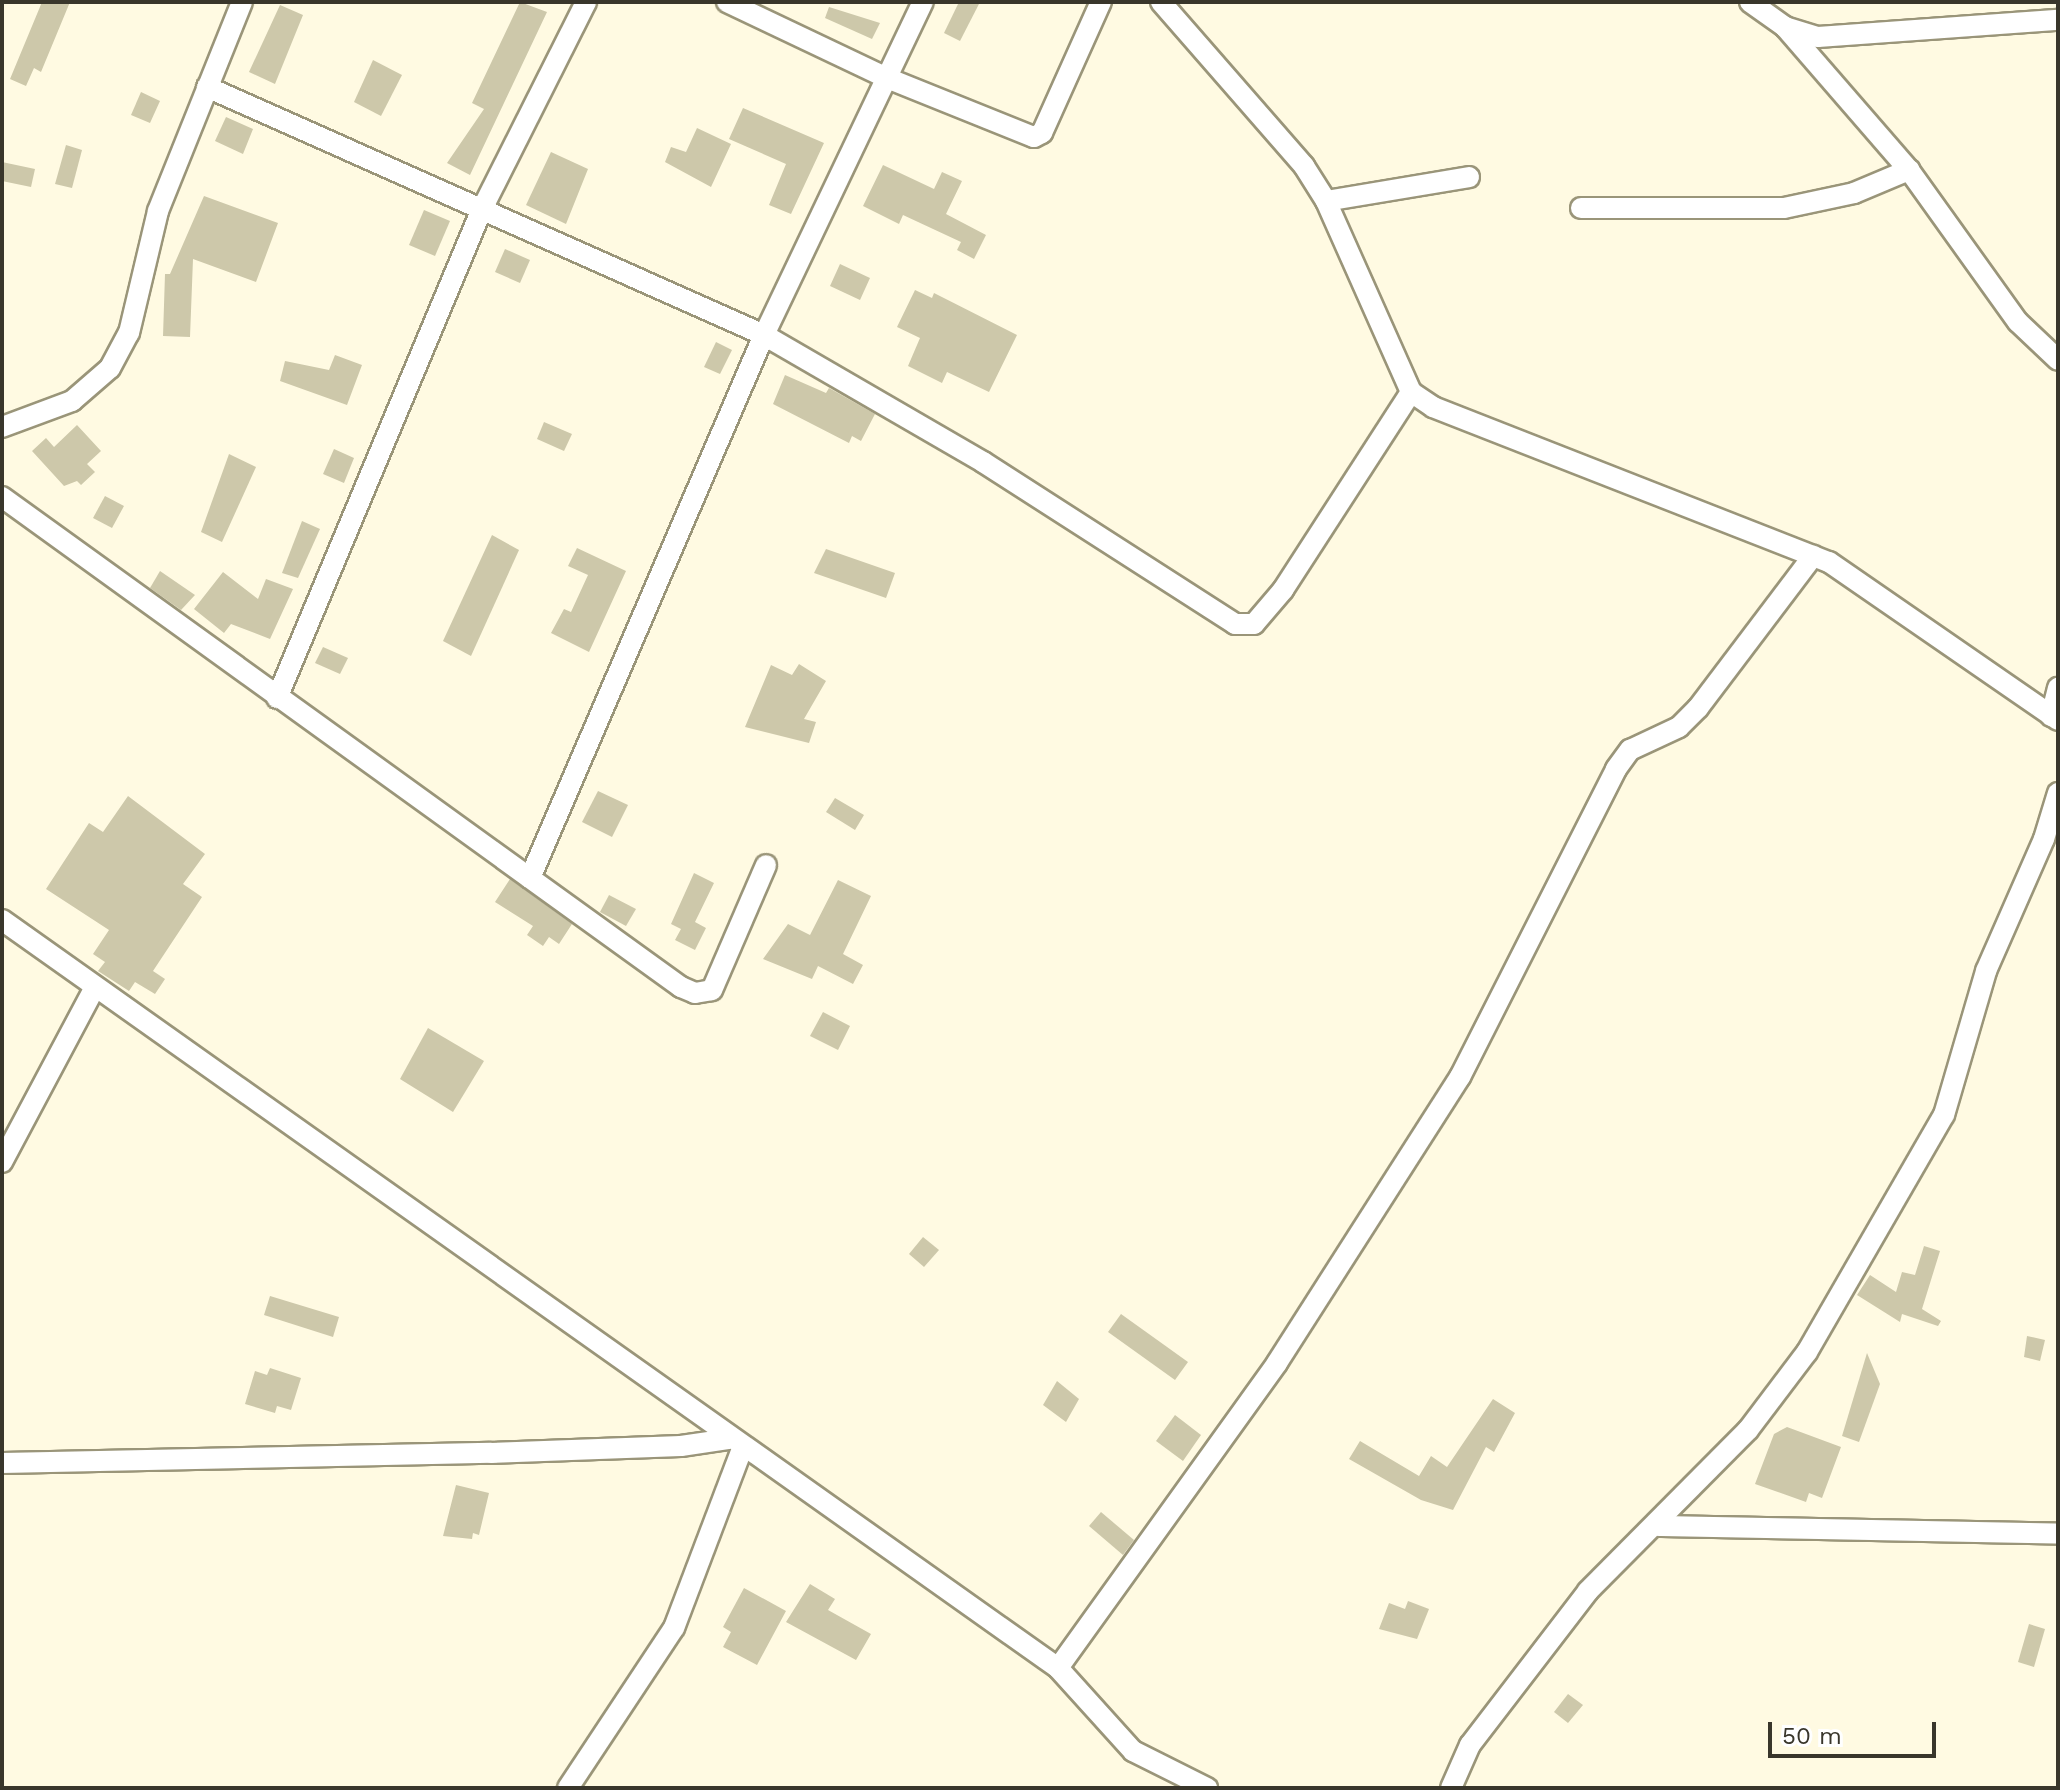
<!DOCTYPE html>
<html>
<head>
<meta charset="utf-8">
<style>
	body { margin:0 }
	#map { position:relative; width:2060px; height:1790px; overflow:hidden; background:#fffae2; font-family:"Work Sans",sans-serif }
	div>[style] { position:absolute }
	.building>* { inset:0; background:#cdc8aa }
	.roads { filter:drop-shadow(2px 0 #9a9579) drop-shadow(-2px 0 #9a9579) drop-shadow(0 2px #9a9579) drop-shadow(0 -2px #9a9579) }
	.minor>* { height:20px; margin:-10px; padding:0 10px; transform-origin:10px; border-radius:10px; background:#fff }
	span { translate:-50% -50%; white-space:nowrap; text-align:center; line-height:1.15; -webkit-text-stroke:6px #fff; paint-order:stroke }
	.frame { position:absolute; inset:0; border:4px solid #39362b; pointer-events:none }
	.scale { position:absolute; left:1768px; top:1722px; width:168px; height:36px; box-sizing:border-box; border:4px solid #39362b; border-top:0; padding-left:10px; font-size:24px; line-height:28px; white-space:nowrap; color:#39362b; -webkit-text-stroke:6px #fff; paint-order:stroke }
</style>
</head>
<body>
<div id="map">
	<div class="building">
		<i style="clip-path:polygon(42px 2px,70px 2px,41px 72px,34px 68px,26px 86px,10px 79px)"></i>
		<i style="clip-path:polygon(520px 2px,547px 12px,470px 175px,447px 163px,484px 109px,472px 103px)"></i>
		<i style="clip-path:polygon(959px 2px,980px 2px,960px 41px,944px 33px)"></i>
		<i style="clip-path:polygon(280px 5px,303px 15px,275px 84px,249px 72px)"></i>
		<i style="clip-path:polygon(829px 7px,880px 23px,872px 39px,825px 18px)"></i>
		<i style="clip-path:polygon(373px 60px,402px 75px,381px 116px,354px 102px)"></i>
		<i style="clip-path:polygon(141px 92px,160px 101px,150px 123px,131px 115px)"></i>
		<i style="clip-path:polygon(743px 108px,824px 143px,791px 214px,769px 205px,786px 164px,729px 139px)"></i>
		<i style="clip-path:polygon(226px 117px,253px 129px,243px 154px,215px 141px)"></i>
		<i style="clip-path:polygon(697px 128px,731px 144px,711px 187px,665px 162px,671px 147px,686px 152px)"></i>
		<i style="clip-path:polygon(66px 145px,82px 150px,72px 188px,55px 184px)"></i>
		<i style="clip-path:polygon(551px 152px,588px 169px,566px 224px,526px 205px)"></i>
		<i style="clip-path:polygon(2px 162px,35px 169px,31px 187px,2px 181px)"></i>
		<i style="clip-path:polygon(883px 165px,934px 189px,942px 172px,962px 181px,946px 214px,986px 235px,974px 259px,957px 250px,961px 242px,903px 215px,899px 224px,863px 206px)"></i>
		<i style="clip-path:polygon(204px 196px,278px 223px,256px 282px,193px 259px,190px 337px,163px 336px,165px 274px,170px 274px)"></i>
		<i style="clip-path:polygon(424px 210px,450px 221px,435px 256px,409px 245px)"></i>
		<i style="clip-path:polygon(505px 249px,530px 260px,520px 283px,495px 272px)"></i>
		<i style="clip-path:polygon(840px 264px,870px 278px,860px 300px,830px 286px)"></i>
		<i style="clip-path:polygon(915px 290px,932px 298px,934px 293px,1017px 335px,989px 392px,947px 372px,942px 383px,908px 366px,920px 338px,897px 327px)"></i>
		<i style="clip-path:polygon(716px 342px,732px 350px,720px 374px,704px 367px)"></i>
		<i style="clip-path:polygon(335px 355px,362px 365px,347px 405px,280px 381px,285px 361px,329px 370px)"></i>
		<i style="clip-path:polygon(785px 375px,826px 393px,829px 388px,875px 414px,861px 441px,852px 436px,849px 443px,773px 404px)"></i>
		<i style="clip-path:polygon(544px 422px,572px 434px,564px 451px,537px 439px)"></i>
		<i style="clip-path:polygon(77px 425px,101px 451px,87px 464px,95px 472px,81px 485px,77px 481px,64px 486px,32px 451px,46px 438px,54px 447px)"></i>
		<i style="clip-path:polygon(334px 449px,354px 458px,344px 483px,323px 474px)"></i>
		<i style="clip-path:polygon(229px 454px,256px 467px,222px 542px,201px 532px)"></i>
		<i style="clip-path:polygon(105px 496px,124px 506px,112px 528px,93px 518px)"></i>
		<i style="clip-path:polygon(302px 521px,320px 529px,298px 578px,282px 573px)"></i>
		<i style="clip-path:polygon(492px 535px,519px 550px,471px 656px,443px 641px)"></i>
		<i style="clip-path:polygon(577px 548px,626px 571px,589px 652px,551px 633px,564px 609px,571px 612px,588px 575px,568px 566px)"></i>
		<i style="clip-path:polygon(826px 549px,895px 573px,886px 598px,814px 573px)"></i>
		<i style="clip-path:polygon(160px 571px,195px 595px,181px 610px,150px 588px)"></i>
		<i style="clip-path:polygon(223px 572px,258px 599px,266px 579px,293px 589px,270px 639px,231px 624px,224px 633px,194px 609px)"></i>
		<i style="clip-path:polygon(323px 647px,348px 658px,340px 674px,315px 663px)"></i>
		<i style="clip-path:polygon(799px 664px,826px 681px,804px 719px,816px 722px,809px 743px,745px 727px,771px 665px,792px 675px)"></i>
		<i style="clip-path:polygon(598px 791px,628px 805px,612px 837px,582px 822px)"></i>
		<i style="clip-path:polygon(128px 796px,205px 854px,183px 884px,202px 897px,153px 971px,165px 979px,155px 994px,135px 982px,129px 991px,98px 971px,105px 962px,93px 954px,109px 930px,46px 889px,89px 823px,103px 832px)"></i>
		<i style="clip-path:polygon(835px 798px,864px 815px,855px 830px,826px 812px)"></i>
		<i style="clip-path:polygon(694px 873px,714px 883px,695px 922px,706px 928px,695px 950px,675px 940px,681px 929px,671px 924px)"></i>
		<i style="clip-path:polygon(510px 879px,572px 924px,559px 944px,549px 937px,543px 946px,527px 935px,533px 926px,495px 902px)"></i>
		<i style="clip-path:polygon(838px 880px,871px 896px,843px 954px,863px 965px,853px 984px,818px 966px,812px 979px,763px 959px,788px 924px,810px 935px)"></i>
		<i style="clip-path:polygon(609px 895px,636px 909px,626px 926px,600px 912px)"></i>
		<i style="clip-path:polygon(823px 1012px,850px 1026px,838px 1050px,810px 1036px)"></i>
		<i style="clip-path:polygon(428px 1028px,484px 1061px,453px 1112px,400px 1079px)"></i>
		<i style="clip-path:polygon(923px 1237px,939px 1250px,924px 1267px,909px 1254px)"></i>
		<i style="clip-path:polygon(1924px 1246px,1940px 1251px,1922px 1309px,1941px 1321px,1938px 1326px,1902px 1314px,1900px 1322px,1857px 1295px,1870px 1275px,1896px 1292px,1902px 1272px,1915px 1275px)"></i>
		<i style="clip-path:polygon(270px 1296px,339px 1317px,333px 1337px,264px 1315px)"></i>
		<i style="clip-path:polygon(1121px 1314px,1188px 1362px,1175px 1380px,1108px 1332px)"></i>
		<i style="clip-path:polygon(2027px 1336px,2045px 1340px,2040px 1361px,2024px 1357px)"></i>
		<i style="clip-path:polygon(1867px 1353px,1880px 1384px,1859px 1442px,1842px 1436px)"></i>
		<i style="clip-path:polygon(270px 1368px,301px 1378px,291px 1410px,277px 1406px,275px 1413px,245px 1404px,255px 1371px,267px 1375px)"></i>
		<i style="clip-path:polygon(1057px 1381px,1079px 1399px,1066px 1422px,1043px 1405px)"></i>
		<i style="clip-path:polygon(1493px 1399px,1515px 1413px,1494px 1452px,1486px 1447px,1453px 1510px,1421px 1500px,1349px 1459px,1360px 1441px,1419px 1476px,1431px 1456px,1447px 1467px)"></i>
		<i style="clip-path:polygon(1175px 1415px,1201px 1435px,1183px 1461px,1156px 1441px)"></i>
		<i style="clip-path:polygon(1787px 1427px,1841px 1447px,1822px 1498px,1809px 1493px,1806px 1502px,1755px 1484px,1774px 1434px)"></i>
		<i style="clip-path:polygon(456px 1485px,489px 1493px,479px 1535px,473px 1533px,472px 1539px,443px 1536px)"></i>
		<i style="clip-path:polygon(1101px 1512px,1134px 1540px,1123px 1555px,1089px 1526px)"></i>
		<i style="clip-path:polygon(810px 1584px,835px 1599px,828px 1610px,871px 1634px,856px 1660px,786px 1622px)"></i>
		<i style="clip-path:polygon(744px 1588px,786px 1611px,757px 1665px,723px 1647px,731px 1632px,723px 1627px)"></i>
		<i style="clip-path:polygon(1408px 1601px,1429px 1609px,1417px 1639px,1379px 1629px,1389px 1603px,1405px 1609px)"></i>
		<i style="clip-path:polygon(2029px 1624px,2045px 1629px,2034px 1667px,2018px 1662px)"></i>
		<i style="clip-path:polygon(1568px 1694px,1583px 1705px,1568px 1723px,1554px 1712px)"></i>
	</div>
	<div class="roads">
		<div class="minor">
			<i style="left:727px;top:2px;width:177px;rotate:25.4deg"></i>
			<i style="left:887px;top:78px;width:158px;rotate:21.9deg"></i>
			<i style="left:1034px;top:137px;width:9px;rotate:-27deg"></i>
			<i style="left:1042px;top:133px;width:144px;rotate:-65.8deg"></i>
			<i style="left:1161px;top:2px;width:218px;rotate:48.9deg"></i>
			<i style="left:1304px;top:166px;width:41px;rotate:57.8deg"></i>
			<i style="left:1326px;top:201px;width:209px;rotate:66deg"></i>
			<i style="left:1411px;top:392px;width:27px;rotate:34deg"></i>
			<i style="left:1433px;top:407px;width:425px;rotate:21.4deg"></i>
			<i style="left:1829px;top:562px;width:278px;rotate:34.6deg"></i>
			<i style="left:1750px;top:2px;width:43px;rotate:35.5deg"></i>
			<i style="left:1785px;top:27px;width:34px;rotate:17deg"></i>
			<i style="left:1818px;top:37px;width:241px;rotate:-4.1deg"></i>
			<i style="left:1785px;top:27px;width:189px;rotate:49.1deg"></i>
			<i style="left:1909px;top:170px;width:187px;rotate:54.4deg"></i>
			<i style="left:2018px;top:322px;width:55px;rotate:43.5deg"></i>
			<i style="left:207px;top:87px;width:610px;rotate:24deg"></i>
			<i style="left:764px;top:335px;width:253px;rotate:30.1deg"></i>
			<i style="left:983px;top:462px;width:300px;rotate:32.7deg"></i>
			<i style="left:1235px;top:624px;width:19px"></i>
			<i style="left:1254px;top:624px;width:45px;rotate:-49.5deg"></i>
			<i style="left:1283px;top:590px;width:236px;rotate:-57.1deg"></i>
			<i style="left:1326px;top:201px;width:145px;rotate:-9.5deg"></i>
			<i style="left:1581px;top:208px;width:203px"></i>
			<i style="left:1784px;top:208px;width:72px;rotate:-12.1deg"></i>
			<i style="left:1854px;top:193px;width:60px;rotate:-22.7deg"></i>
			<i style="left:2px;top:427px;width:75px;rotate:-20.4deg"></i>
			<i style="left:72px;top:401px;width:50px;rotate:-41deg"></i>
			<i style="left:110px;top:368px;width:40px;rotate:-62deg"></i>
			<i style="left:129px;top:333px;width:125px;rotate:-76.6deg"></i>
			<i style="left:158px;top:211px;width:225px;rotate:-68.1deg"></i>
			<i style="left:2px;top:497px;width:837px;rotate:35.82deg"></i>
			<i style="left:681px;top:987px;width:15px;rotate:23deg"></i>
			<i style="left:695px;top:993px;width:17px;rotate:-10deg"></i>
			<i style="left:712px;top:990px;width:136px;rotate:-66.6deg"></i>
			<i style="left:277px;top:698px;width:530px;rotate:-67.26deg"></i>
			<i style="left:482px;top:209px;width:232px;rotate:-63.3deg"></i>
			<i style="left:2051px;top:716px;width:29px;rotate:-76deg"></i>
			<i style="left:530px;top:878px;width:591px;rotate:-66.69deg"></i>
			<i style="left:764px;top:335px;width:369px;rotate:-64.5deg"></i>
			<i style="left:2px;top:920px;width:1294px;rotate:35.31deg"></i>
			<i style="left:1058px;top:1668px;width:112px;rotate:47.9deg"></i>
			<i style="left:1133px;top:1751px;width:83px;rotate:26.6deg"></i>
			<i style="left:2px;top:1162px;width:198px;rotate:-62deg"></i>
			<i style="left:2px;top:1463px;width:489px;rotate:-1.2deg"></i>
			<i style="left:491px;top:1453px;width:190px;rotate:-2.1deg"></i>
			<i style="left:681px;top:1446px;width:49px;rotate:-8.3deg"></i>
			<i style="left:1658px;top:1526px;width:400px;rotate:1.1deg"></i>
			<i style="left:1058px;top:1668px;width:375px;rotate:-54.3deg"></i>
			<i style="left:1277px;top:1363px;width:340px;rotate:-57.4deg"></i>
			<i style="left:1460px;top:1077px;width:345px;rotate:-63.1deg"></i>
			<i style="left:1616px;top:769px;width:24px;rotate:-54deg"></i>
			<i style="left:1630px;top:750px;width:54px;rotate:-25.1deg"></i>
			<i style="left:1679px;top:727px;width:27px;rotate:-45deg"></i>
			<i style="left:1698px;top:708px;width:191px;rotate:-52.9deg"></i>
			<i style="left:568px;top:1788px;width:192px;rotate:-56.5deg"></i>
			<i style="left:674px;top:1628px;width:191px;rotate:-69.2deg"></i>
			<i style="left:1451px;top:1788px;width:47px;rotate:-66.2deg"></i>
			<i style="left:1470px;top:1745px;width:194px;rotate:-52.5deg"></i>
			<i style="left:1588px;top:1591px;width:227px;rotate:-45.2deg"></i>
			<i style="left:1748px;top:1430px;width:98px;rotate:-52.9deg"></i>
			<i style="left:1807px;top:1352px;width:274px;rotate:-60deg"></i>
			<i style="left:1944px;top:1115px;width:150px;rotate:-73.7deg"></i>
			<i style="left:1986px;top:971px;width:144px;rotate:-66.3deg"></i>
			<i style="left:2044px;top:839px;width:48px;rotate:-73.1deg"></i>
		</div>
	</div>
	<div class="frame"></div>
	<div class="scale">50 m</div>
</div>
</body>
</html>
